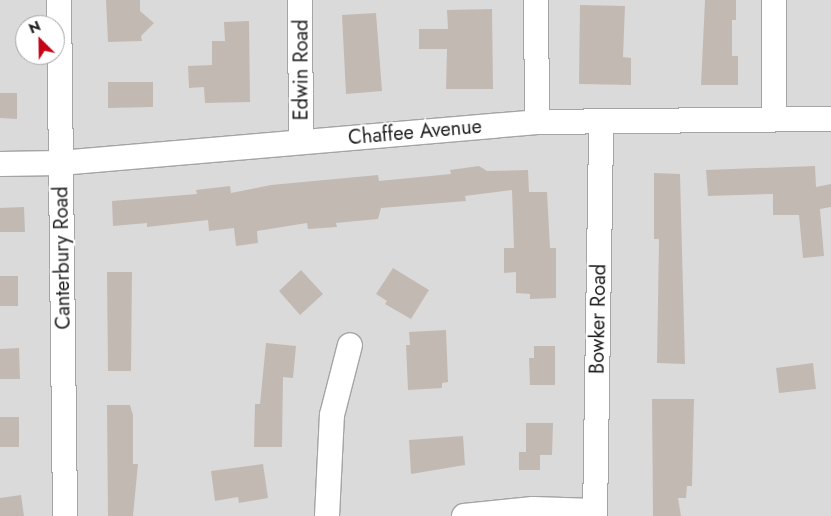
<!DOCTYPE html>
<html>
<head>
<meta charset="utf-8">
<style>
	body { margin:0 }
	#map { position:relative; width:831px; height:516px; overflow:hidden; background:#eeeae3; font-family:Jost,sans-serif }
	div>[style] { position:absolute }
	.residential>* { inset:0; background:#dbdada }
	.building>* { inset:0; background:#c3b9b3 }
	.roads { filter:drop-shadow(1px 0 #a4a4a4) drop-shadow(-1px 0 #a4a4a4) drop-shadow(0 1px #a4a4a4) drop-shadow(0 -1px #a4a4a4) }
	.minor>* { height:24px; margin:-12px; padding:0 12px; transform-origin:12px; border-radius:12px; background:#fff }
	span { translate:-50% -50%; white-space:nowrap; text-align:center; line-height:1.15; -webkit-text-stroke:4px #fff; paint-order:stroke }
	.street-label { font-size:20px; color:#1d1d1d }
	.north { position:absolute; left:15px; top:15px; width:50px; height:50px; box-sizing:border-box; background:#fff; border:1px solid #a5a5a5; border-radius:50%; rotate:337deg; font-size:14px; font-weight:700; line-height:20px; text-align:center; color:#1d1d1d }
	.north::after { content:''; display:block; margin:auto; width:18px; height:22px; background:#c60416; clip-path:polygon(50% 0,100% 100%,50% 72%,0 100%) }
</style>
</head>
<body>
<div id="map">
	<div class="residential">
		<i style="clip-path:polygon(evenodd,0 0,831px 0,831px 516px,0 516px,0 0,25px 25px,55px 25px,55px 55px,25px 55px,25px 25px)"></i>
	</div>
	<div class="building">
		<i style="clip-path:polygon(106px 0,140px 0,140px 11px,154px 23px,141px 36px,142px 41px,108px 42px)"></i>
		<i style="clip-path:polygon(705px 0,736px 0,736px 20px,732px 20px,732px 56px,738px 56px,738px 85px,701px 85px)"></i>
		<i style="clip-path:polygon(580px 5px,625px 6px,623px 57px,631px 58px,631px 85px,579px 84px)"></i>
		<i style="clip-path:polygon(492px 9px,493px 89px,446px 89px,447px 49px,419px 49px,419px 29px,448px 29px,447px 10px)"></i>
		<i style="clip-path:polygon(376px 13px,382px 91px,346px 94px,342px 15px)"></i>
		<i style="clip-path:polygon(249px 21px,250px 102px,205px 103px,204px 87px,189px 88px,188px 66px,212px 65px,212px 41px,225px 41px,224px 22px)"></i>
		<i style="clip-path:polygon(108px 82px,153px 82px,153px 107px,108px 108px)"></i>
		<i style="clip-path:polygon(0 93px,17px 93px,17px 119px,0 118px)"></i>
		<i style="clip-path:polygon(479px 166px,487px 171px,528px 170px,529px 192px,547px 192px,550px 248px,556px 248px,556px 298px,530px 299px,530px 294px,516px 293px,516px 272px,504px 273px,504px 248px,514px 248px,512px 190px,465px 196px,466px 201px,381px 208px,378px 219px,336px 223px,337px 227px,308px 229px,307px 223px,257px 231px,258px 243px,236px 246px,234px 228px,209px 231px,208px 220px,147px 227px,147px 223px,113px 226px,112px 201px,197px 194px,196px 190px,230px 186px,231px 193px,271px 185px,378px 175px,379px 181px,451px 174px,450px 170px)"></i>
		<i style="clip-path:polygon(815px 166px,816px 187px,831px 184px,831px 207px,820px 209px,824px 256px,803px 258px,799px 215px,773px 215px,773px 194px,708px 196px,706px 170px)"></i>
		<i style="clip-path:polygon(654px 173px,680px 174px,685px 364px,657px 363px,659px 239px,654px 239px)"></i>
		<i style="clip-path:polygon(24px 207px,25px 232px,0 232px,0 208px)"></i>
		<i style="clip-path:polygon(393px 268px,429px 290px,411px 319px,385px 304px,387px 301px,376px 294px)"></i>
		<i style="clip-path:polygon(301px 270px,323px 294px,300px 315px,279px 291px)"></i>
		<i style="clip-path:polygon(107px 272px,132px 272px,131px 371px,108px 371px)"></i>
		<i style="clip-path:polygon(0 276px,18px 276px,18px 306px,0 306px)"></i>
		<i style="clip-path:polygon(446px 330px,448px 382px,442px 383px,442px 388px,408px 390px,406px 345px,410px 345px,409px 332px)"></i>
		<i style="clip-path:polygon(266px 343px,296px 346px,293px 378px,283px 377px,282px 447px,254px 447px,255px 404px,260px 404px)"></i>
		<i style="clip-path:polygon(534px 346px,555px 346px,555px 385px,530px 385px,529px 358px,534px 358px)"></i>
		<i style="clip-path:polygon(19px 348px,20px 379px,0 379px,0 349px)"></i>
		<i style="clip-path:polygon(813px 363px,816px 389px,779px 393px,776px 368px)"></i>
		<i style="clip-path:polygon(652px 399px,694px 399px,692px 486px,687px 486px,686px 498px,678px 498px,681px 516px,653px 516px)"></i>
		<i style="clip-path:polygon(107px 405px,130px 405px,133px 415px,133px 464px,138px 464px,133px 516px,108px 516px)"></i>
		<i style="clip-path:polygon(0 417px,19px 417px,19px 447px,0 447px)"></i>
		<i style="clip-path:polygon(526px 423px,553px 423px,552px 455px,540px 455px,540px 470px,519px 470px,519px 452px,526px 452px)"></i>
		<i style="clip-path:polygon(463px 436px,465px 465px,411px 474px,409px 440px)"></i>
		<i style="clip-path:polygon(263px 464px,268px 498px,239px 503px,238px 497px,215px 501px,211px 471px)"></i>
		<i style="clip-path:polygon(21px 495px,24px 516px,0 516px,0 498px)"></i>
	</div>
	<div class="roads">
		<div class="minor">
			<i style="left:59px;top:0;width:516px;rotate:89.33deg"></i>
			<i style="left:300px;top:0;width:141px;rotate:89.6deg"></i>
			<i style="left:536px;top:0;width:122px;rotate:89.5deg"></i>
			<i style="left:774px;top:0;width:118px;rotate:90deg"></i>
			<i style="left:0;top:164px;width:60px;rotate:-1deg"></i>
			<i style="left:60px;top:163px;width:479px;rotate:-4.9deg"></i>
			<i style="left:537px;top:122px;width:294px;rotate:-0.6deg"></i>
			<i style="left:327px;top:516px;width:101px;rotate:-87.2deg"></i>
			<i style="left:332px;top:415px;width:72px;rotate:-75.6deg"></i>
			<i style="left:464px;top:516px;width:69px;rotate:-5.8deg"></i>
			<i style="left:533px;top:509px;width:62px;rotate:1.8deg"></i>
			<i style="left:595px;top:516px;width:393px;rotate:-89.1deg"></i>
		</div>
	</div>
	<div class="street-label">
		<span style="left:301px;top:70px;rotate:-90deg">Edwin Road</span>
		<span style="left:415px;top:132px;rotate:-5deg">Chaffee Avenue</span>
		<span style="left:62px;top:258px;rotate:-91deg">Canterbury Road</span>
		<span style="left:598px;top:319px;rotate:-89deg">Bowker Road</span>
	</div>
	<div class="north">N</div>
</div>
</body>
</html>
